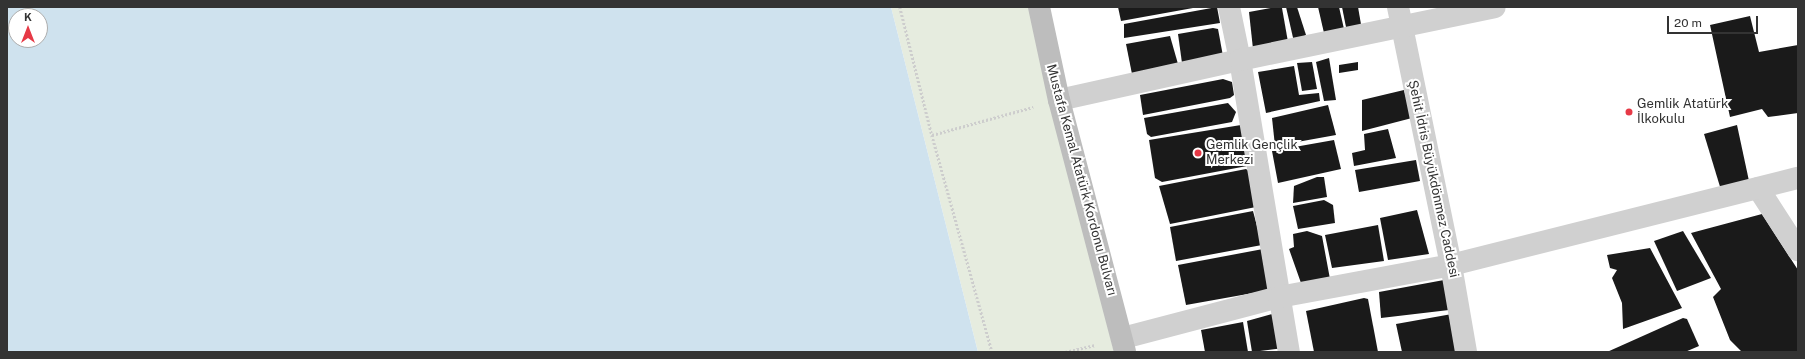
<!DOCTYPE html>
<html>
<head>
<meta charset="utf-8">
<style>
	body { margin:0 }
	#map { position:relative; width:1805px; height:359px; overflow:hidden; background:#fff; font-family:"Public Sans",sans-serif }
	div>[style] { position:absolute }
	.green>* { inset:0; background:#e6ecdf }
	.water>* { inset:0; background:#cfe2ee }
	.building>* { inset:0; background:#1a1a1a }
	.path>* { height:2.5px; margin-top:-1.25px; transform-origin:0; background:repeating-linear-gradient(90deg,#cdcdcd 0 2px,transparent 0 4px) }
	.street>* { height:22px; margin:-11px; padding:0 11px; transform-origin:11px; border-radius:11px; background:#d0d0d0 }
	.secondary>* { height:22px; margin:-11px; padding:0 11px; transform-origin:11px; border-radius:11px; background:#bdbdbd }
	.dots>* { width:11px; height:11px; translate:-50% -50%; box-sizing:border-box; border:2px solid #fff; border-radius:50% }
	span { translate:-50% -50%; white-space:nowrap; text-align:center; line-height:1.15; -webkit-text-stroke:4px #fff; paint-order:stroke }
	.poi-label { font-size:13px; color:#333 }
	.left { translate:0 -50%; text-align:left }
	.street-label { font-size:13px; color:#333 }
	.frame { position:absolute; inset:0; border:8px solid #333; pointer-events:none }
	.north { position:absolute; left:8px; top:8px; width:40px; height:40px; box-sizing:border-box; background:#fff; border:1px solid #adadad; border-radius:50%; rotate:0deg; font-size:11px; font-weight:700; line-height:16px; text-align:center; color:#333 }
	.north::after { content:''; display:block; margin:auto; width:14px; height:18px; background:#e63946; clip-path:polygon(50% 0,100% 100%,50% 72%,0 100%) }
	.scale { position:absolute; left:1667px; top:16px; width:91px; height:18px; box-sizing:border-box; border:2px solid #333; border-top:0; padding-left:5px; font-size:12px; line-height:14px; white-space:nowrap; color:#333; -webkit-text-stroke:3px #fff; paint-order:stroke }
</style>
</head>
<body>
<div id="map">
	<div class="green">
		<i style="clip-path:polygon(891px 7px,1029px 7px,1114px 352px,978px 352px)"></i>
	</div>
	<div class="water">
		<i style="clip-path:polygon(evenodd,7px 7px,891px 7px,978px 352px,7px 352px,7px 7px,16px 16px,40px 16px,40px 40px,16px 40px,16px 16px)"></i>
	</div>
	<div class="building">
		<i style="clip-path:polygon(1118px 7px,1193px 7px,1193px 8px,1121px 21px)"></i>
		<i style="clip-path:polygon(1217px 7px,1220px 23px,1124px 38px,1124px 24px)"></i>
		<i style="clip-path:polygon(1276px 7px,1282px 8px,1288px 42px,1253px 49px,1249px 12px)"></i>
		<i style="clip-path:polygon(1286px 7px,1297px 7px,1306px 35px,1294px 42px)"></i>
		<i style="clip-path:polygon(1318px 7px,1339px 7px,1344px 29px,1324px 33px)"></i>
		<i style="clip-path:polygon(1342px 7px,1358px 7px,1362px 30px,1347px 32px)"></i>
		<i style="clip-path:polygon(1750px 16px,1759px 52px,1798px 45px,1798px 113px,1768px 117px,1762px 109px,1730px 117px,1710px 25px)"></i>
		<i style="clip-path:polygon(1213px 28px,1218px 29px,1223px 56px,1182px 63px,1178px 34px)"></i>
		<i style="clip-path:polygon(1170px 36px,1178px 64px,1132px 74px,1126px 44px)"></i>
		<i style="clip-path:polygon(1329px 58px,1336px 100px,1324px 101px,1316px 62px)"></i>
		<i style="clip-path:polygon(1312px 62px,1317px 89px,1302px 91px,1297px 63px)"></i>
		<i style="clip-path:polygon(1358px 62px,1358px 70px,1339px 73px,1339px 65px)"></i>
		<i style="clip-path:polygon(1294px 66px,1299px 95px,1319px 93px,1320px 101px,1266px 113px,1258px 72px)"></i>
		<i style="clip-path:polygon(1223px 79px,1232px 82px,1234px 95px,1230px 98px,1143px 115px,1140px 95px)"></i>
		<i style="clip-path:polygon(1404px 90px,1412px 118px,1362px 131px,1362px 100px)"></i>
		<i style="clip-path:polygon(1228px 103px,1236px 112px,1232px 122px,1151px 137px,1147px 134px,1144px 118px)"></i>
		<i style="clip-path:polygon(1328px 105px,1336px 135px,1275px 146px,1272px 118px)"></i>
		<i style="clip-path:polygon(1241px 125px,1247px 166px,1162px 182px,1155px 178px,1149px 140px)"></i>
		<i style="clip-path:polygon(1737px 125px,1749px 181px,1721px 190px,1704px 134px)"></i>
		<i style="clip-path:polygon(1388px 129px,1396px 158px,1354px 166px,1352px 153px,1365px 150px,1364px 134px)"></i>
		<i style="clip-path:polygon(1334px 140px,1341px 169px,1278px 183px,1272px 151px)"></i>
		<i style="clip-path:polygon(1416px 160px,1420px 181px,1359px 192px,1355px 170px)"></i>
		<i style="clip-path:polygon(1246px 169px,1251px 173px,1256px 207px,1170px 224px,1159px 186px)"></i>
		<i style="clip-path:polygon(1317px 177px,1324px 177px,1327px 197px,1293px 203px,1294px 186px)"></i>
		<i style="clip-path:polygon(1324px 200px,1333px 205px,1335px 223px,1298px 229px,1293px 206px)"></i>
		<i style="clip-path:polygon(1417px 210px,1429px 254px,1388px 260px,1380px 218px)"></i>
		<i style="clip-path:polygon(1253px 211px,1262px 245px,1176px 261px,1170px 227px)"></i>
		<i style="clip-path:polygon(1762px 214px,1798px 270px,1798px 352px,1742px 352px,1730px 340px,1713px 297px,1721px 289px,1691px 233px)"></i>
		<i style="clip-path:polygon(1378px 225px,1384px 261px,1332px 268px,1325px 235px)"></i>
		<i style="clip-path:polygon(1307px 231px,1322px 236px,1330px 279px,1301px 283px,1289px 249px,1294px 247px,1293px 234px)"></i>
		<i style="clip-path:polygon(1683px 231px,1711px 278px,1677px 291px,1654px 241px)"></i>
		<i style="clip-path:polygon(1650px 248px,1682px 308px,1623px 329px,1622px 303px,1612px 278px,1617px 270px,1610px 268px,1607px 255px)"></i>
		<i style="clip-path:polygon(1263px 249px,1270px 290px,1186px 305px,1178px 265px)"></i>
		<i style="clip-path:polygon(1444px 280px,1449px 310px,1381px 318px,1379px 292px)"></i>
		<i style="clip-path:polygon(1364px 298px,1368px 299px,1378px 352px,1314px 352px,1306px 311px)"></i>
		<i style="clip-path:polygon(1276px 313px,1284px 348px,1252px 352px,1247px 321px)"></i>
		<i style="clip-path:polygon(1452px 314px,1460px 352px,1402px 352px,1396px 324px)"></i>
		<i style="clip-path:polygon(1683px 318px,1687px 319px,1699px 346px,1685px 352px,1607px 352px)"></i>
		<i style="clip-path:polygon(1243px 322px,1248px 352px,1205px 352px,1201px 330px)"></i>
	</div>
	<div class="path">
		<i style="left:900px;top:7px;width:132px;rotate:76deg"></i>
		<i style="left:932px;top:135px;width:225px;rotate:74.5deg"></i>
		<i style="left:932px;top:135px;width:105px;rotate:-15.5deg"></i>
		<i style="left:1065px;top:352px;width:31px;rotate:-13deg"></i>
	</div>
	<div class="street">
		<i style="left:1229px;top:7px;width:54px;rotate:78.3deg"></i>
		<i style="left:1240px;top:60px;width:296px;rotate:80.5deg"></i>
		<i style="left:1398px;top:7px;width:263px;rotate:78.4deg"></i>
		<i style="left:1451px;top:265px;width:88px;rotate:80.2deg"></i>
		<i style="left:1059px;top:100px;width:185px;rotate:-12.5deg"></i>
		<i style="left:1240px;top:60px;width:260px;rotate:-11.7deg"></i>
		<i style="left:1758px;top:188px;width:74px;rotate:57.2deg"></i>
		<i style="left:1123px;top:338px;width:161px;rotate:-14.7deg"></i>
		<i style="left:1279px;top:297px;width:175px;rotate:-10.5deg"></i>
		<i style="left:1451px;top:265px;width:358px;rotate:-14.1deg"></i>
	</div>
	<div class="secondary">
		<i style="left:1039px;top:7px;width:95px;rotate:77.9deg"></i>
		<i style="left:1059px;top:100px;width:260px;rotate:75.3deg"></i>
	</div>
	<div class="dots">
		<i style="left:1629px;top:112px;background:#e63946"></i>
		<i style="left:1198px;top:153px;background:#e63946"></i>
	</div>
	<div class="poi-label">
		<span class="left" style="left:1637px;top:112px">Gemlik Atatürk<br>İlkokulu</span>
		<span class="left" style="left:1206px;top:153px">Gemlik Gençlik<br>Merkezi</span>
	</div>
	<div class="street-label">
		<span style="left:1433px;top:179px;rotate:78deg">Şehit İdris Büyükdönmez Caddesi</span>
		<span style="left:1081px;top:180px;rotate:75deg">Mustafa Kemal Atatürk Kordonu Bulvarı</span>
	</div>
	<div class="frame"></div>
	<div class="north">K</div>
	<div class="scale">20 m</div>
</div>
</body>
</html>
